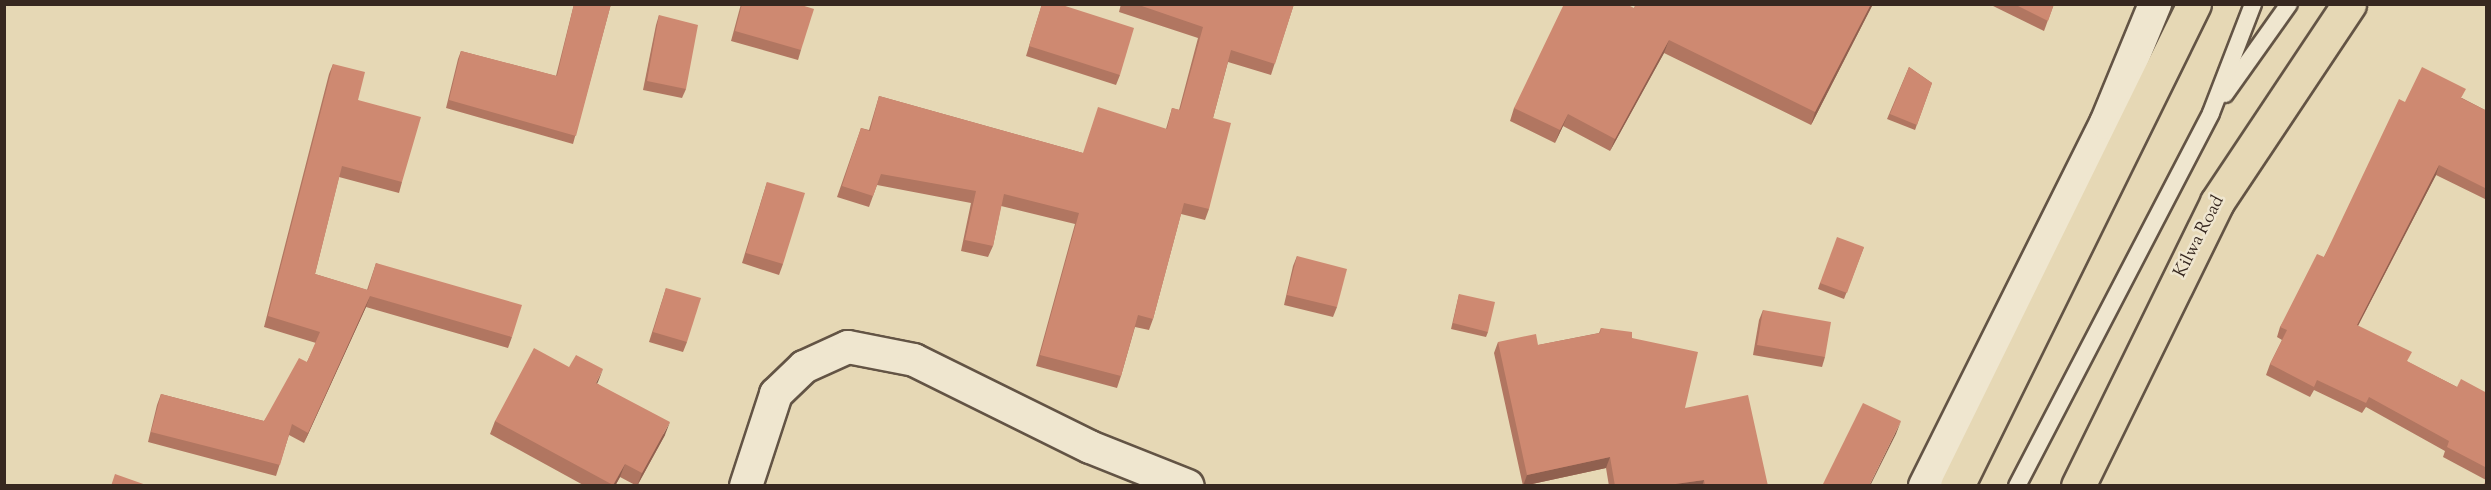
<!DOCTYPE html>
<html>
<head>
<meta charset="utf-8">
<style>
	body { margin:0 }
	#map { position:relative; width:2491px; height:490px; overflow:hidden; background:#e6d8b5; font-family:"Sorts Mill Goudy",serif }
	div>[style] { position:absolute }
	.roads { filter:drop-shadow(2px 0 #635445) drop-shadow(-2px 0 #635445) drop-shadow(0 2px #635445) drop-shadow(0 -2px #635445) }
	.lane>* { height:16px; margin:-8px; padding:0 8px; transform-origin:8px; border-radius:8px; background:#efe6cf }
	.street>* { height:32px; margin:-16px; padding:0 16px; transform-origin:16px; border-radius:16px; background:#efe6cf }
	.highway>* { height:33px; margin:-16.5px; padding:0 16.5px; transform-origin:16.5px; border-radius:16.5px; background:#e6d8b5 }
	.wall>* { inset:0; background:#b17661 }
	.shaded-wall>* { inset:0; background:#90604f }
	.building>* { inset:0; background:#ce8971 }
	span { translate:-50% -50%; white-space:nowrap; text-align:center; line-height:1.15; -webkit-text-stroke:5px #efe6cf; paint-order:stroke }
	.street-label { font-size:18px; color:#372820 }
	.frame { position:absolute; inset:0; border:6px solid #372820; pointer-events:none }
</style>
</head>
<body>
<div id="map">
	<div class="roads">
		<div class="lane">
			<i style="left:2225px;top:94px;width:110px;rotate:-54.6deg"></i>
			<i style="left:2017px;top:486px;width:420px;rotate:-62.5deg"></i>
			<i style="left:2211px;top:113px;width:117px;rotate:-68.9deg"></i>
		</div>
		<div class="street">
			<i style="left:746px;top:486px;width:97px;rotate:-71.9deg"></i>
			<i style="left:776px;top:394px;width:39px;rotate:-44deg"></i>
			<i style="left:804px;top:367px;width:48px;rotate:-24.4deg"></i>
			<i style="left:848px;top:347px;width:67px;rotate:11.1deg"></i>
			<i style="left:914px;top:360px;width:196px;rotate:26.3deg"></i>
			<i style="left:1090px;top:447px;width:105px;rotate:21.7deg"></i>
			<i style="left:1925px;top:486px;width:406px;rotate:-63.5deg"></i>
			<i style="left:2106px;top:123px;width:129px;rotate:-67.6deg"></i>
		</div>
		<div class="highway">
			<i style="left:1957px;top:486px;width:537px;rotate:-63.82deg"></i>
			<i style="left:2078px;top:486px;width:316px;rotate:-63.9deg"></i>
			<i style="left:2217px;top:202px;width:238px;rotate:-56.3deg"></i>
		</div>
	</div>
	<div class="wall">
		<i style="clip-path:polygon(574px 4px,611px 4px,573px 144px,446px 108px,458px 59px,461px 51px,556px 76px)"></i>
		<i style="clip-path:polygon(741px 4px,798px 4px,801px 50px,798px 60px,731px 41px)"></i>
		<i style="clip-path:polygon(1042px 4px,1120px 75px,1116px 85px,1026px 56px)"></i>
		<i style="clip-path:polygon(1121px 4px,1294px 4px,1271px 75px,1228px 62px,1213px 118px,1209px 209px,1205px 220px,1181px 214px,1153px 319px,1149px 330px,1135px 327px,1121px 376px,1117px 388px,1036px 366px,1075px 224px,1001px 206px,993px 246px,988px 257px,961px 251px,971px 203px,877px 185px,869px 207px,837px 197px,861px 128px,869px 130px,879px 96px,1083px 153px,1166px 129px,1172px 108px,1179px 110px,1198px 38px,1119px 12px)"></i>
		<i style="clip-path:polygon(1636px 4px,1873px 4px,1811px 125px,1664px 53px,1610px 151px,1563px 126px,1555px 143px,1510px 121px,1514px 108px,1634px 8px)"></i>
		<i style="clip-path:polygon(1989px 4px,2054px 4px,2044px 31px)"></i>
		<i style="clip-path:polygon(659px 15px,686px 89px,682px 98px,643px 90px,656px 25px)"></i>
		<i style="clip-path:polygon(333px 64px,358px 100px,402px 182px,399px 193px,339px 177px,315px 274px,367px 290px,376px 263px,512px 337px,508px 348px,366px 307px,304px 443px,289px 435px,276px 476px,148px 442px,157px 405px,161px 394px,264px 421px,307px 362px,316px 343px,264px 327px,329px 74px)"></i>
		<i style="clip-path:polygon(1909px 67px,1932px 83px,1915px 130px,1887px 119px)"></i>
		<i style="clip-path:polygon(2462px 98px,2487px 111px,2487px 200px,2436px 175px,2358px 326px,2408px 362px,2457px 387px,2487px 393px,2487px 486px,2486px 480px,2443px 457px,2445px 451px,2366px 407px,2362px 413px,2314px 390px,2310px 397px,2266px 375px,2270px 364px,2282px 340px,2277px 337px,2280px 327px,2324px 257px,2405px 102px)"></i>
		<i style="clip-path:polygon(767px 182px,783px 264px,779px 275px,742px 263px)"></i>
		<i style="clip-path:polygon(1864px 247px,1844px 299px,1818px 289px,1820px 283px)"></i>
		<i style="clip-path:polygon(1297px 256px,1337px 307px,1333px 317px,1284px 305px,1293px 266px)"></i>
		<i style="clip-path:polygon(666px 288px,687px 342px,683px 352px,649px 342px)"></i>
		<i style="clip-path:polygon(1459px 294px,1488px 332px,1486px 337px,1451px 329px)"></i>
		<i style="clip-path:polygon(1763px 310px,1825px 357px,1822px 367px,1753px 355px,1759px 320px)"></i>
		<i style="clip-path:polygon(1601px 328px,1632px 338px,1685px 408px,1768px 486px,1609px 486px,1606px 468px,1523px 486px,1494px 353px,1498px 342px,1538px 345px,1599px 333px)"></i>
		<i style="clip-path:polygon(598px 384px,665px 435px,637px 486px,620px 477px,615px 486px,585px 486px,490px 434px,495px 421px)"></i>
	</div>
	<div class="shaded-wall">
		<i style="clip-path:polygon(1871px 4px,1873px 4px,1811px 125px,1815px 112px)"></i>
		<i style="clip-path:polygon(1669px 40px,1664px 53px,1610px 151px,1615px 139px)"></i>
		<i style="clip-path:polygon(1568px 114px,1563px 126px,1555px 143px,1560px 130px)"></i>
		<i style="clip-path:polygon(2439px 165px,2436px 175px,2353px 335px,2357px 325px)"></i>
		<i style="clip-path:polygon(370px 296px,366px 307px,304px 443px,308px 433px)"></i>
		<i style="clip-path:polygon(603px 369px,598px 382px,591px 396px,596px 383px)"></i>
		<i style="clip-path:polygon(1901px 421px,1896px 434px,1870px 486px,1869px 486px)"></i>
		<i style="clip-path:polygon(670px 422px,665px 435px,637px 486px,642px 473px)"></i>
		<i style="clip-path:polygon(1610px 457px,1606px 468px,1523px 486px,1527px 475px)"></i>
		<i style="clip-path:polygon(625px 464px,620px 477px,615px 486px,613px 486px)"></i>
		<i style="clip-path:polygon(1704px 480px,1702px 486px,1661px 486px)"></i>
	</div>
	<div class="building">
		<i style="clip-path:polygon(574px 4px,611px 4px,576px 136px,449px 100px,461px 51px,557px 76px)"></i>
		<i style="clip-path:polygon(742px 4px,798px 4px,814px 9px,801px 50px,735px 31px)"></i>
		<i style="clip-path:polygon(1042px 4px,1059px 4px,1134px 28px,1120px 75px,1029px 46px)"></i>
		<i style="clip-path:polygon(1136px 4px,1294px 4px,1275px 64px,1231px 50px,1213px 118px,1231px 123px,1209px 209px,1184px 203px,1153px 319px,1138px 315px,1121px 376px,1040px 355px,1079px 213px,1004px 194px,993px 246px,965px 240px,976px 191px,881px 174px,873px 196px,842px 186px,861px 128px,870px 131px,879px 96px,1083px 153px,1098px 107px,1167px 129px,1172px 108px,1180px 110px,1203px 27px)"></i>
		<i style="clip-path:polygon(1564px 4px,1626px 4px,1634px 8px,1636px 4px,1871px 4px,1815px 112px,1669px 40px,1615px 139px,1568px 114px,1560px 130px,1514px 108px)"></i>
		<i style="clip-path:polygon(2014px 4px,2054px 4px,2048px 21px)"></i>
		<i style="clip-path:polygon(659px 15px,698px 25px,686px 89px,647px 81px)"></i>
		<i style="clip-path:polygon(333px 64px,365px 72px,358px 100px,421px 117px,402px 182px,342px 166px,315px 274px,368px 290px,376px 263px,522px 305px,512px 337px,370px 296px,308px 433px,292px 424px,280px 465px,151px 432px,161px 394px,264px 421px,299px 358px,307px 362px,320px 332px,268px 316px)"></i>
		<i style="clip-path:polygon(1909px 67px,1932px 83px,1917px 125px,1890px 114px)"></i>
		<i style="clip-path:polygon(2422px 67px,2466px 89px,2461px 98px,2487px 111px,2487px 189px,2439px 165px,2357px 325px,2412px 352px,2407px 361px,2457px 387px,2461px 379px,2487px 393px,2487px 468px,2447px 447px,2449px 441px,2369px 397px,2366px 403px,2317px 380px,2314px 387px,2270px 364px,2287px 330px,2280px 327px,2317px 254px,2324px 257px,2399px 99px,2405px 102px)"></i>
		<i style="clip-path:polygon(767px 182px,805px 193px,783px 264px,746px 253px)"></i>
		<i style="clip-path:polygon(1837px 237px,1864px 247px,1847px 293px,1820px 283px)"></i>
		<i style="clip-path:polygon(1297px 256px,1347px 269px,1337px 307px,1287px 295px)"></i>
		<i style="clip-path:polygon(666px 288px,701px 298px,687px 342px,653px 332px)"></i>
		<i style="clip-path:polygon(1459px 294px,1495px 302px,1488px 332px,1453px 323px)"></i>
		<i style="clip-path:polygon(1763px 310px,1831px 322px,1825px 357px,1757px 345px)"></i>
		<i style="clip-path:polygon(1601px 328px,1632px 332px,1632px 338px,1698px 352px,1685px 408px,1748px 395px,1768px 486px,1705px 486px,1704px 480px,1661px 486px,1615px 486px,1610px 457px,1527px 475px,1498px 342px,1536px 334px,1538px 345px,1600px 333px)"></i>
		<i style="clip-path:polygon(534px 348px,569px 367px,576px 355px,603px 369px,596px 383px,670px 422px,642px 473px,625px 464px,613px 485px,495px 421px)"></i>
		<i style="clip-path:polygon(1863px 403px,1901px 421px,1869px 486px,1822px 486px)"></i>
		<i style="clip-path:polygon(115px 474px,149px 486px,111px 486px)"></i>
		<i style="clip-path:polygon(2487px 479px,2487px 486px,2483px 486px)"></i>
	</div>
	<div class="street-label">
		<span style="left:2200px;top:237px;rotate:-63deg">Kilwa Road</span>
	</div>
	<div class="frame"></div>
</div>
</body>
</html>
